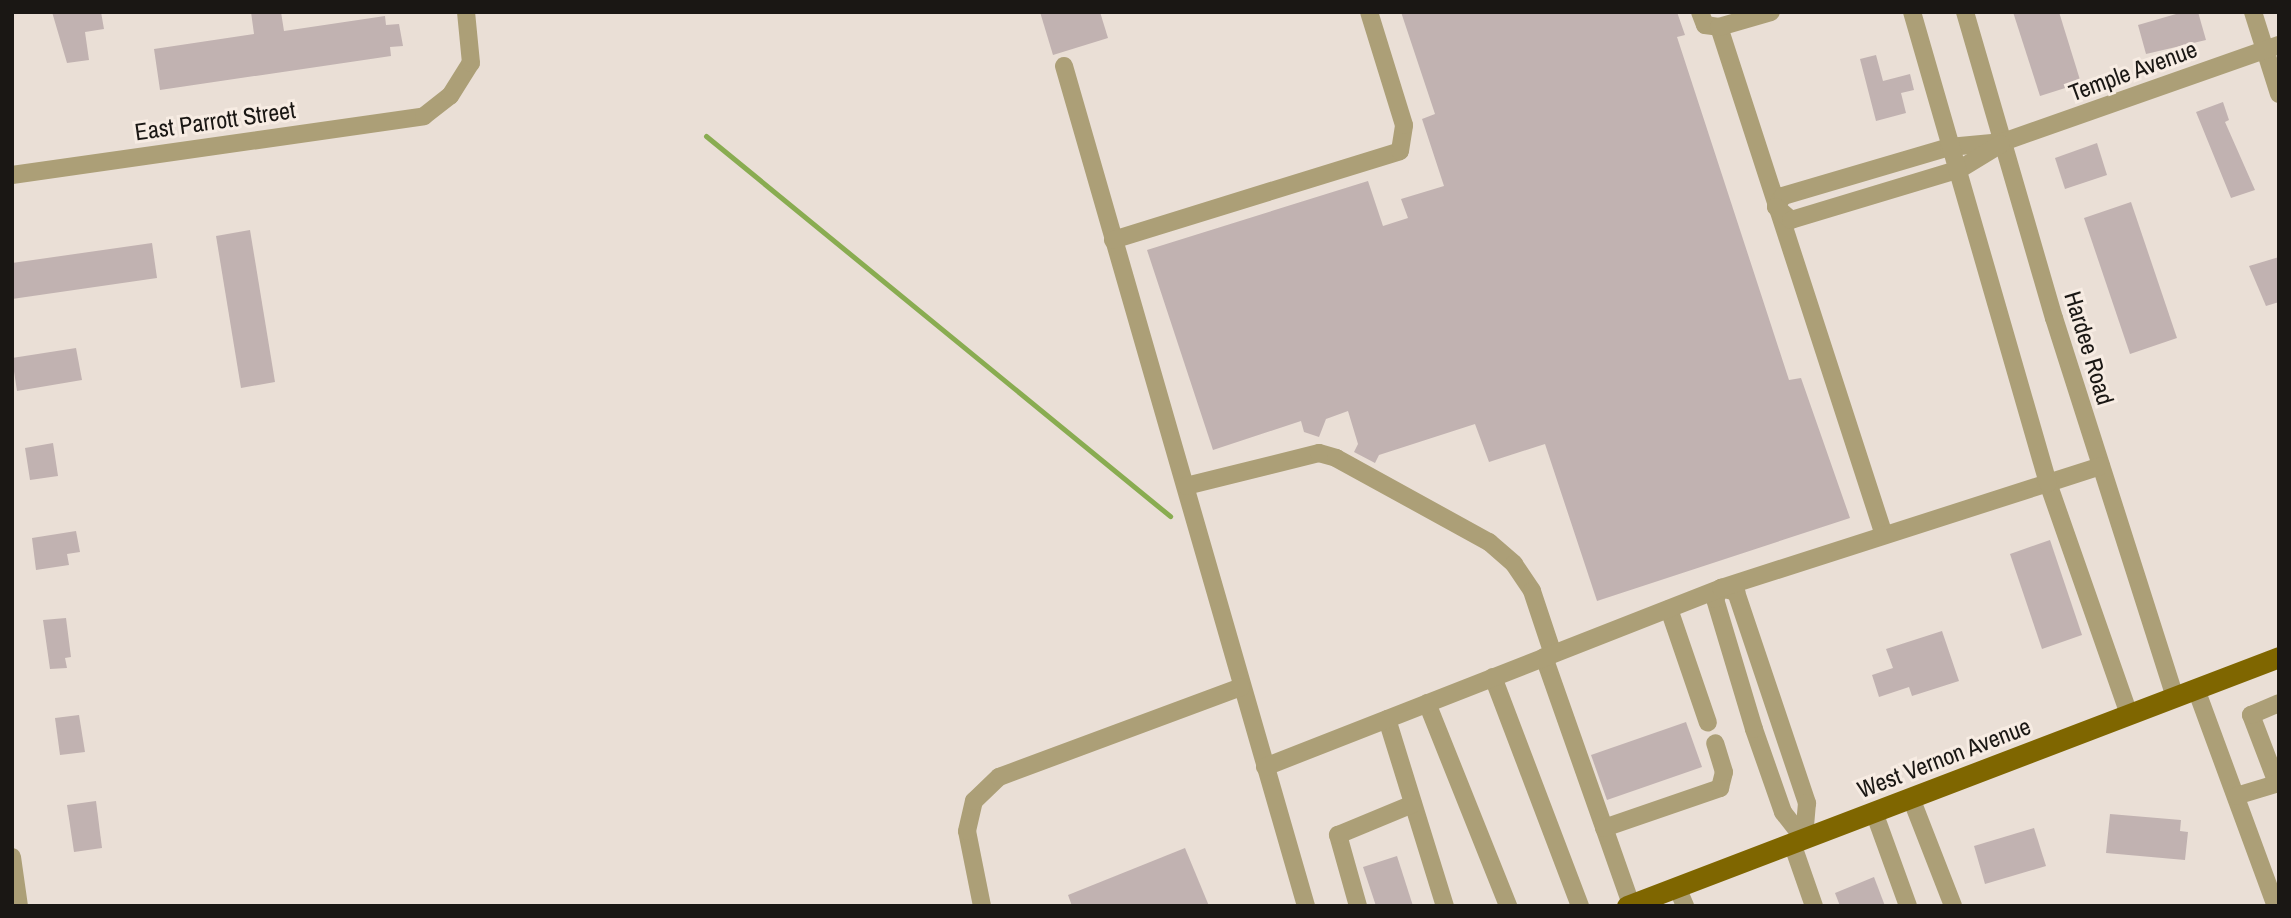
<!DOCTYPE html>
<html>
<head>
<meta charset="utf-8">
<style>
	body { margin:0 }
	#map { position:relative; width:2291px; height:918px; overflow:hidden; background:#eadfd6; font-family:"Archivo Narrow",sans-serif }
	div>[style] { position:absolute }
	.stream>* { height:5px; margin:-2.5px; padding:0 2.5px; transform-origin:2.5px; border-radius:2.5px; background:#89ac51 }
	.building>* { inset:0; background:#c1b2b1 }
	.minor>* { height:18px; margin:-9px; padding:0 9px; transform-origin:9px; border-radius:9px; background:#ac9f77 }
	.major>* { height:21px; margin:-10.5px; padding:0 10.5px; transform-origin:10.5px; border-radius:10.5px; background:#7f6600 }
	span { translate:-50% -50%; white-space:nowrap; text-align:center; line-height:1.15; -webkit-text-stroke:6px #f7ece3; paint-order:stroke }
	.street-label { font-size:24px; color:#1a1714 }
	.frame { position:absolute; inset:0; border:14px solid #1a1714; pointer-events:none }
</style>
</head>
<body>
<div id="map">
	<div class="stream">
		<i style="left:706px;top:136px;width:600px;rotate:39.32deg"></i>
	</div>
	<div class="building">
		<i style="clip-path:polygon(52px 12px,101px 12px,104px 29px,85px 32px,89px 60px,67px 63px)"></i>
		<i style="clip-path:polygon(251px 12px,281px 12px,284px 31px,385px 16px,386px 25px,399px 24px,403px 46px,390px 47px,391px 56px,160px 90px,154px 49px,254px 34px)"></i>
		<i style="clip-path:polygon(1040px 12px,1100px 12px,1108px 38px,1053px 55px)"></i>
		<i style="clip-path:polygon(1401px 12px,1677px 12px,1685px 35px,1677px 37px,1789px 380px,1801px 378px,1850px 518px,1597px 601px,1545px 444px,1489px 462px,1475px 424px,1379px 455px,1375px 463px,1354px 452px,1358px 444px,1348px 411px,1326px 419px,1319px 437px,1304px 432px,1301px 421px,1213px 450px,1147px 250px,1368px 181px,1383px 226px,1408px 218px,1401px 199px,1444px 186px,1422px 119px,1435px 114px)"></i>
		<i style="clip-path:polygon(2013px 12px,2059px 12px,2081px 83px,2040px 96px)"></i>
		<i style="clip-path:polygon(2183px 12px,2198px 12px,2206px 40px,2146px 54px,2138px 25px)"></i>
		<i style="clip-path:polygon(1876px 55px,1883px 81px,1910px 74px,1914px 90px,1901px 93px,1906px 113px,1876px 121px,1860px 59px)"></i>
		<i style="clip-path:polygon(2223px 102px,2229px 120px,2225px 122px,2255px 190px,2231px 198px,2196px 112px)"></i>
		<i style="clip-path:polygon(2097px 143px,2107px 175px,2065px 189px,2055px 158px)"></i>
		<i style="clip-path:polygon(2131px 202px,2177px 338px,2130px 354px,2084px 218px)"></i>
		<i style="clip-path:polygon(250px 230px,275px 382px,241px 388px,216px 236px)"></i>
		<i style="clip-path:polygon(152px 243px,157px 278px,12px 299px,12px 263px)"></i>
		<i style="clip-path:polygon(2279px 257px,2279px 302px,2266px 306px,2249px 266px)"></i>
		<i style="clip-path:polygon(76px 348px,82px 380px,17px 391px,12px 358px)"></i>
		<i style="clip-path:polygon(53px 443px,58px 476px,30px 480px,25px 448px)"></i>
		<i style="clip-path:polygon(76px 531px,80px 552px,67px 554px,69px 565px,36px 570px,32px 538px)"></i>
		<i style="clip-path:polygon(2050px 540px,2082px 635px,2042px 649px,2010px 554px)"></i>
		<i style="clip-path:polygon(66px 618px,71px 657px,65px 658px,67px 668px,50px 669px,43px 620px)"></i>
		<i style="clip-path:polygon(1942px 631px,1959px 681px,1912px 696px,1909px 687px,1879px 697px,1872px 675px,1893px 668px,1886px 649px)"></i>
		<i style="clip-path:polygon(79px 715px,85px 752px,60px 755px,55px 718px)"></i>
		<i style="clip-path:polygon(1686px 722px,1702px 767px,1607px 800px,1591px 755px)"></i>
		<i style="clip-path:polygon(96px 801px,102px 848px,74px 852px,67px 805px)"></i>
		<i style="clip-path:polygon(2110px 814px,2181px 820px,2180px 831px,2188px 832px,2185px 860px,2106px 853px)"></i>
		<i style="clip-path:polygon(2034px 828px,2046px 866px,1985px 884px,1974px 846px)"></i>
		<i style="clip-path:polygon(1185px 848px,1209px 906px,1072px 906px,1068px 895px)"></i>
		<i style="clip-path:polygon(1397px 856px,1413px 906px,1376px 906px,1363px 867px)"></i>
		<i style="clip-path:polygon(1874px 877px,1885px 906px,1840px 906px,1835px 893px)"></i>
	</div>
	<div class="minor">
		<i style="left:1700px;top:12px;width:14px;rotate:69deg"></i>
		<i style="left:1705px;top:25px;width:14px;rotate:8deg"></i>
		<i style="left:1719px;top:27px;width:534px;rotate:72.01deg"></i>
		<i style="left:1965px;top:12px;width:319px;rotate:73.8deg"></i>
		<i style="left:2054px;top:318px;width:398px;rotate:72.3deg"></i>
		<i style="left:2253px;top:12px;width:86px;rotate:72.4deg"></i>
		<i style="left:1719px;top:27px;width:54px;rotate:-16.1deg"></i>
		<i style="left:1064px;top:66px;width:874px;rotate:73.93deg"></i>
		<i style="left:12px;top:175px;width:416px;rotate:-8.1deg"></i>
		<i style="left:424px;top:116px;width:33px;rotate:-38deg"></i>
		<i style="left:450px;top:96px;width:39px;rotate:-58deg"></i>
		<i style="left:471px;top:63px;width:51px;rotate:-95.6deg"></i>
		<i style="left:1776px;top:207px;width:13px;rotate:-58deg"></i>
		<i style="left:1783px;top:196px;width:173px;rotate:-16.4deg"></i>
		<i style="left:1949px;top:147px;width:54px;rotate:-5.3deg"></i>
		<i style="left:2003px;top:142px;width:293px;rotate:-19.4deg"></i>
		<i style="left:1776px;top:207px;width:20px;rotate:41deg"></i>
		<i style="left:1791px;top:220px;width:177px;rotate:-16.8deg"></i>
		<i style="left:1960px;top:169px;width:48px;rotate:-31.4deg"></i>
		<i style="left:1113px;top:240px;width:300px;rotate:-17.2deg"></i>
		<i style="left:1400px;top:151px;width:26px;rotate:-81deg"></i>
		<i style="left:1404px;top:125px;width:118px;rotate:-107.2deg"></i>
		<i style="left:2101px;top:466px;width:56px;rotate:162.2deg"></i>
		<i style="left:2048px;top:483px;width:245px;rotate:70.7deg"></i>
		<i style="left:1186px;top:486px;width:137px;rotate:-13.9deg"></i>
		<i style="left:1319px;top:453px;width:18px;rotate:16deg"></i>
		<i style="left:1336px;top:458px;width:175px;rotate:28.8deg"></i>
		<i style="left:1489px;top:542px;width:33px;rotate:41deg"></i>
		<i style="left:1514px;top:564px;width:32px;rotate:56deg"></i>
		<i style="left:1532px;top:591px;width:66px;rotate:71.6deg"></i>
		<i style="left:1721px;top:588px;width:16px;rotate:15deg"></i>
		<i style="left:1736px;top:592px;width:223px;rotate:71.4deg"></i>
		<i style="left:1807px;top:803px;width:36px;rotate:95deg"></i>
		<i style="left:1804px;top:839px;width:34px;rotate:-128deg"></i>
		<i style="left:1783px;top:812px;width:88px;rotate:-109.3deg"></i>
		<i style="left:1754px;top:729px;width:136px;rotate:-106.7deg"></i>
		<i style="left:1715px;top:599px;width:13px;rotate:-61deg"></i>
		<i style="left:1669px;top:609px;width:120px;rotate:71.1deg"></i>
		<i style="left:1544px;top:657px;width:262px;rotate:70.6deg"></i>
		<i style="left:1493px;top:677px;width:245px;rotate:69.2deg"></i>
		<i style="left:2196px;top:689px;width:231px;rotate:69.8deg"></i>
		<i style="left:1427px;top:703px;width:219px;rotate:68.2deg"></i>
		<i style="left:1387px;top:719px;width:196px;rotate:72.8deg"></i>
		<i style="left:1265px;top:767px;width:490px;rotate:-21.4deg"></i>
		<i style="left:1721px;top:588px;width:343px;rotate:-17.8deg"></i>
		<i style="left:2048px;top:483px;width:490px;rotate:-106.1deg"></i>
		<i style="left:2277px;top:783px;width:73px;rotate:-110.9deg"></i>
		<i style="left:2251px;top:715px;width:30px;rotate:-23deg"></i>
		<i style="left:2236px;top:796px;width:45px;rotate:-16.8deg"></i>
		<i style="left:1911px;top:798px;width:116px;rotate:68.7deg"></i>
		<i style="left:1874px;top:812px;width:100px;rotate:70.1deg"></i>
		<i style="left:1604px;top:828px;width:123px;rotate:-19deg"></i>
		<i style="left:1720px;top:788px;width:16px;rotate:-76deg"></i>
		<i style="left:1724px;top:772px;width:30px;rotate:-107deg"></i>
		<i style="left:1792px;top:843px;width:67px;rotate:70.8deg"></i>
		<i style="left:12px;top:857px;width:49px;rotate:81.9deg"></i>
		<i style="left:1677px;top:887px;width:21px;rotate:67deg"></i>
		<i style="left:982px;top:906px;width:76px;rotate:-101.3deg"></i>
		<i style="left:967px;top:831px;width:31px;rotate:-77deg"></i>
		<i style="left:974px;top:801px;width:35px;rotate:-44deg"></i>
		<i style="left:999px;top:777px;width:258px;rotate:-20.4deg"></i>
		<i style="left:1358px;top:906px;width:74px;rotate:-105.7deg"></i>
		<i style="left:1338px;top:835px;width:81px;rotate:-22.5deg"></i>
	</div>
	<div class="major">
		<i style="left:1627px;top:906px;width:698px;rotate:-20.9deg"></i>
	</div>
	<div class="street-label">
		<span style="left:2133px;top:71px;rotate:-20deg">Temple Avenue</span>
		<span style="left:215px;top:121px;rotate:-8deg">East Parrott Street</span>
		<span style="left:2089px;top:348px;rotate:73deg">Hardee Road</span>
		<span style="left:1944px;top:758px;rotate:-21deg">West Vernon Avenue</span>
	</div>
	<div class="frame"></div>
</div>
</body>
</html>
